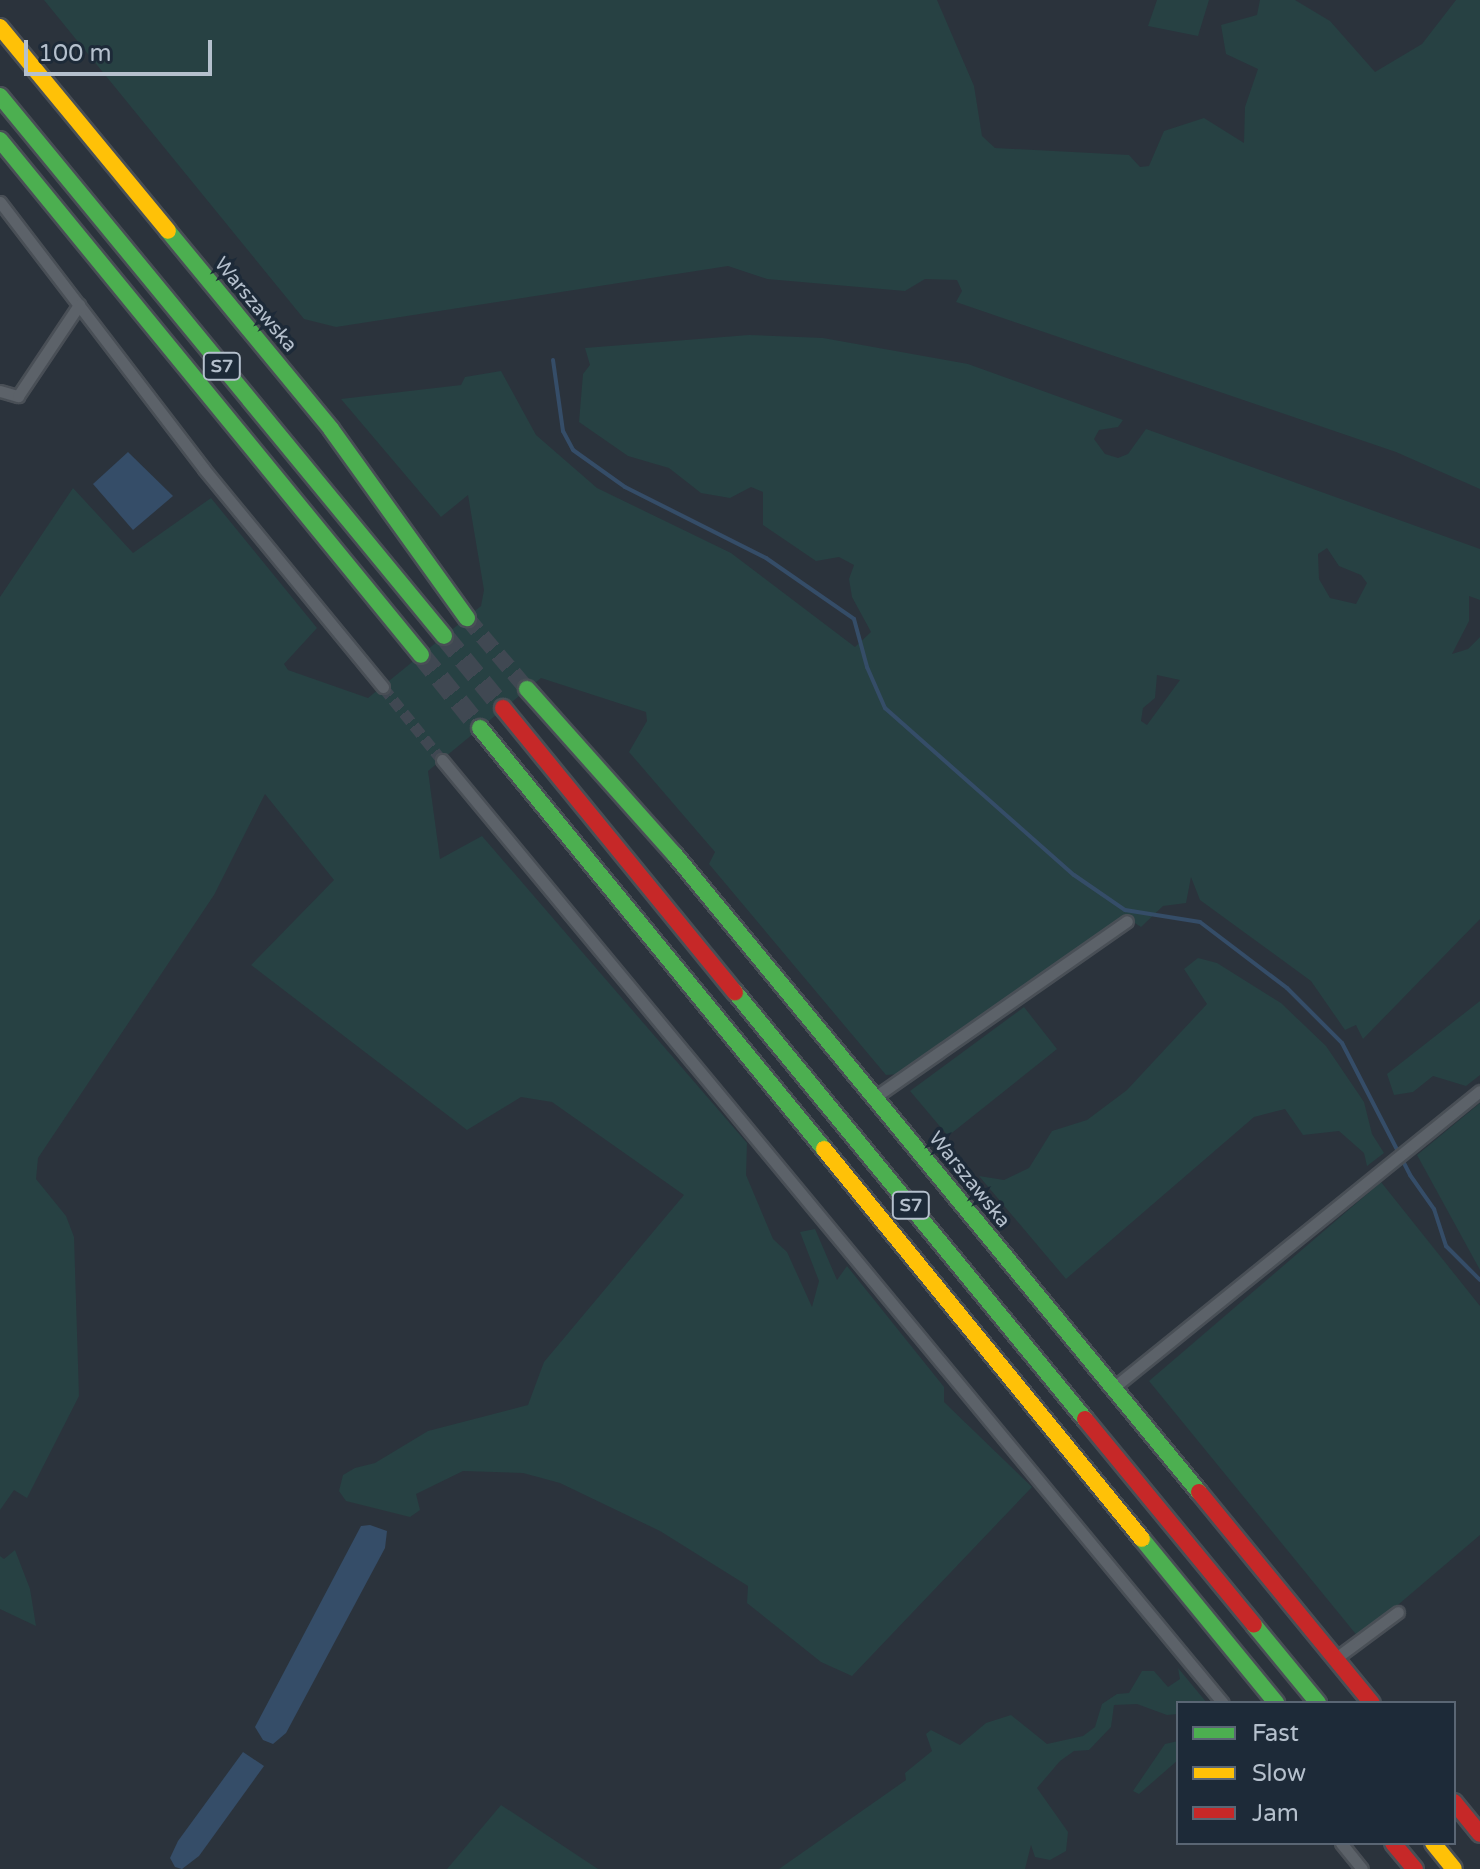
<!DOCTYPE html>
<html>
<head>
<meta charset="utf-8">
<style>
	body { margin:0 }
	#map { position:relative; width:1480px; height:1869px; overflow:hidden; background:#2b333c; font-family:"Varela Round",sans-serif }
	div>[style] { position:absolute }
	.green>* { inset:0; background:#274143 }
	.water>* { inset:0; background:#354d68 }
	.stream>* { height:4px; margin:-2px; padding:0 2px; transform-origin:2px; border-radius:2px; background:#354d68 }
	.street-tunnel>* { height:11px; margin-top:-5.5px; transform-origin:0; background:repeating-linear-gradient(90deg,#404852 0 11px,transparent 0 16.5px) }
	.secondary-tunnel>* { height:16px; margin-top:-8px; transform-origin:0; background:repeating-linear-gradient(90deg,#404852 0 16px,transparent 0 24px) }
	.highway-tunnel>* { height:20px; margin-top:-10px; transform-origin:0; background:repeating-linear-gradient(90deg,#404852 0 20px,transparent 0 30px) }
	.roads { filter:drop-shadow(2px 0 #494f56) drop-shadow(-2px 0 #494f56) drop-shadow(0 2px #494f56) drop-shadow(0 -2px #494f56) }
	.street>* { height:11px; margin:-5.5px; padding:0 5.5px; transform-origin:5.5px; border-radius:5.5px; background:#5c6269 }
	.fast>* { height:16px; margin:-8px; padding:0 8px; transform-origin:8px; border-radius:8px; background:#4caf50 }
	.slow>* { height:16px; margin:-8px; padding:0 8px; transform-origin:8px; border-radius:8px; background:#ffc107 }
	.jam>* { height:16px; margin:-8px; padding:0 8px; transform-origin:8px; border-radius:8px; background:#c62828 }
	span { translate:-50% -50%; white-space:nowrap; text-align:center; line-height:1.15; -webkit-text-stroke:7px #1d2a38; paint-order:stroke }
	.shield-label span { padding:2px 6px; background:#1d2a38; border:2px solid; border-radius:6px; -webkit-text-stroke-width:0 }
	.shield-label { font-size:18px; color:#b5c0cd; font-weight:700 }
	.street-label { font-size:20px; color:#b5c0cd }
	.legend { position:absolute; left:1176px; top:1701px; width:280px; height:144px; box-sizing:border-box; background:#1d2a38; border:2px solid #5a6674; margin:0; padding:10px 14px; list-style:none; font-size:24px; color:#b5c0cd }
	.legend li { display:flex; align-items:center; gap:16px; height:40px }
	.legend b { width:40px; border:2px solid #5a6674 }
	.scale { position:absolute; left:24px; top:40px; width:188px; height:36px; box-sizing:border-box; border:4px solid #b5c0cd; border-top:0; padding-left:10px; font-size:24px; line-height:28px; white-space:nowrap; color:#b5c0cd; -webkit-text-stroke:6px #1d2a38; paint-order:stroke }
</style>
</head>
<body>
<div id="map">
	<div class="green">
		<i style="clip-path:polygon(44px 0,937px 0,974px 86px,982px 136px,995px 148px,1129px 155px,1140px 167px,1149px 166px,1164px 131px,1204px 118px,1244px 143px,1245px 107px,1258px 69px,1226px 54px,1221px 25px,1257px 15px,1260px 0,1295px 0,1330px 21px,1375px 72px,1422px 44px,1456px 0,1480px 0,1480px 489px,1396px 452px,956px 302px,962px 291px,957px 280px,925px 279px,905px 291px,767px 279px,728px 266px,336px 327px,304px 319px)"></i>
		<i style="clip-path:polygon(1157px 0,1209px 0,1198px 36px,1148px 26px)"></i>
		<i style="clip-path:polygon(evenodd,749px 335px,823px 338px,968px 364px,1123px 420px,1118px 427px,1099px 430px,1094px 439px,1105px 454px,1118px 458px,1128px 454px,1146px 429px,1480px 549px,1480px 600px,1469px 596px,1469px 621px,1452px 654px,1468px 649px,1480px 637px,1480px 919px,1363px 1039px,1356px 1025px,1345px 1030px,1311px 981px,1200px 900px,1191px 877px,1186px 903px,1163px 906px,1141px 927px,1124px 916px,952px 1042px,900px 1074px,886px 1075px,709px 864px,715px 852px,629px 752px,647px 721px,646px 712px,541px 678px,428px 771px,440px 859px,482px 836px,747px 1143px,746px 1175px,773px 1239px,787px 1252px,812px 1307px,819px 1281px,800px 1232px,815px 1229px,837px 1280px,847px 1266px,944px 1387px,944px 1402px,1032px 1487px,852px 1676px,821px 1662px,747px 1603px,748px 1586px,660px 1531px,560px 1483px,523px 1473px,463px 1471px,416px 1494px,420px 1510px,410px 1517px,346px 1501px,339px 1491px,343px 1475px,355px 1468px,375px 1463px,428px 1431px,528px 1405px,544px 1362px,684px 1195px,552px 1102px,521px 1097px,467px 1130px,251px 965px,334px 880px,265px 794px,214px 895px,38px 1158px,36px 1179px,66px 1216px,74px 1237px,79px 1396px,27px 1498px,14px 1490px,0 1510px,0 597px,73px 488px,133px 553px,211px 498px,317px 628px,284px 664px,288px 670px,368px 698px,481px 606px,484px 590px,468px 495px,441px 517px,341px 399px,461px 385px,465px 377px,501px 371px,536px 435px,597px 488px,731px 553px,855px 647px,871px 632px,852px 597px,849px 579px,854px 565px,839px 557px,816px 561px,763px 525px,763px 492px,751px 487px,730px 498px,701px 493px,669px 468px,628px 456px,579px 422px,583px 374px,590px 365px,585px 348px,749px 335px,1327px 548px,1339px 566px,1361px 575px,1367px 583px,1356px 604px,1330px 598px,1319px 579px,1318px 554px,1327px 548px,749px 335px,1157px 675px,1180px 680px,1147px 725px,1141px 721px,1143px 708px,1155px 698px,1157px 675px)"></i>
		<i style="clip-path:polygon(1198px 958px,1217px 963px,1281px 1003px,1326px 1046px,1364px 1102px,1372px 1134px,1384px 1153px,1367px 1166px,1364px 1153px,1339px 1131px,1303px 1135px,1285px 1109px,1254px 1117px,1066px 1279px,979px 1176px,1004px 1180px,1029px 1168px,1052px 1131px,1087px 1120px,1127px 1090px,1207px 1004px,1184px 969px)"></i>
		<i style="clip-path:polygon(1480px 1001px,1480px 1075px,1466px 1086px,1433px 1076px,1413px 1092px,1394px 1095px,1387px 1074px)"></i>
		<i style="clip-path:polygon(1024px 1007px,1057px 1049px,948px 1136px,910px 1091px)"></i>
		<i style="clip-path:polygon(1480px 1103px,1480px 1270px,1417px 1155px)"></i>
		<i style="clip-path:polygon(1381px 1182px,1480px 1306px,1480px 1535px,1359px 1638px,1149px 1381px)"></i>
		<i style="clip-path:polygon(15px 1550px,30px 1589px,36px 1626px,0 1609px,0 1556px,4px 1559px)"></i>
		<i style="clip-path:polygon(1178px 1668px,1207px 1703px,1178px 1703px,1178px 1714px,1167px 1715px,1137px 1704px,1114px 1705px,1111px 1727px,1089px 1750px,1074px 1751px,1060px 1761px,1037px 1788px,1068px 1832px,1066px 1851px,1050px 1860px,1035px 1857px,1031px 1845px,1025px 1869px,779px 1869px,906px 1780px,905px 1773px,932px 1751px,926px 1734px,931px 1730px,960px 1745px,986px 1723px,1011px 1715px,1047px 1744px,1083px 1736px,1095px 1727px,1102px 1704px,1117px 1694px,1129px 1693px,1142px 1671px,1154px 1671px,1168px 1687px,1180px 1679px)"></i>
		<i style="clip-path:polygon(1178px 1741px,1178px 1760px,1139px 1794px,1133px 1791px,1165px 1744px)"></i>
		<i style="clip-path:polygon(501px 1805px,598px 1869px,447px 1869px)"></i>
	</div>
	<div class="water">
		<i style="clip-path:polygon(128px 452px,173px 496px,133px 530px,93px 484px)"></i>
		<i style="clip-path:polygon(370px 1525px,387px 1531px,385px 1548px,286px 1733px,273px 1744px,263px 1740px,255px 1727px,361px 1526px)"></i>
		<i style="clip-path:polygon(243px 1752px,264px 1766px,199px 1856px,182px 1869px,175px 1867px,170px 1858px,178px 1841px)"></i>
	</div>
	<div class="stream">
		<i style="left:553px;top:360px;width:72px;rotate:82deg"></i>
		<i style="left:563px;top:431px;width:21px;rotate:62deg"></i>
		<i style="left:573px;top:450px;width:64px;rotate:35.4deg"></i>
		<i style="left:625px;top:487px;width:158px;rotate:26.7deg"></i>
		<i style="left:766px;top:558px;width:107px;rotate:34.7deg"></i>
		<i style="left:854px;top:619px;width:50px;rotate:74.8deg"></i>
		<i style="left:867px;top:667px;width:45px;rotate:66.3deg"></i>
		<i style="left:885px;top:708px;width:252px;rotate:41.5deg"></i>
		<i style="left:1074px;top:875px;width:62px;rotate:34.5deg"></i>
		<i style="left:1125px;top:910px;width:76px;rotate:9.1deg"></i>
		<i style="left:1200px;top:922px;width:109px;rotate:37.2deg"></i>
		<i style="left:1287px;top:988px;width:78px;rotate:45deg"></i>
		<i style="left:1342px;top:1043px;width:148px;rotate:62.7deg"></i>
		<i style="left:1410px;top:1175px;width:42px;rotate:54.8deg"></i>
		<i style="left:1434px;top:1209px;width:39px;rotate:72deg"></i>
		<i style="left:1446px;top:1246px;width:48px;rotate:45deg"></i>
	</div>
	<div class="street-tunnel">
		<i style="left:383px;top:687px;width:94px;rotate:51.1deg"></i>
	</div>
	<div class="secondary-tunnel">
		<i style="left:467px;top:618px;width:93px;rotate:49.8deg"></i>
	</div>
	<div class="highway-tunnel">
		<i style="left:444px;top:636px;width:93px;rotate:50.7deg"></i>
		<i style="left:421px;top:655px;width:94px;rotate:51.1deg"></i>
	</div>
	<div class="roads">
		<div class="street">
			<i style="left:0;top:202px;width:336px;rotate:52.6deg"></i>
			<i style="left:204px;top:469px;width:282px;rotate:50.6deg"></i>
			<i style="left:0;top:391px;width:19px;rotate:16deg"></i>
			<i style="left:18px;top:396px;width:110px;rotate:-56.2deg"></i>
			<i style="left:442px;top:760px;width:1224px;rotate:50.37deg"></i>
			<i style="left:875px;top:1097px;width:307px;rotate:-34.9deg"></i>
			<i style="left:1113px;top:1388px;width:472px;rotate:-39deg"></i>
			<i style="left:1336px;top:1658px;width:77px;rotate:-36.6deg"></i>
			<i style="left:1341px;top:1843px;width:33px;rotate:51deg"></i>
		</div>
		<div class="fast">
			<i style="left:0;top:96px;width:699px;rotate:50.57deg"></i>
			<i style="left:0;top:140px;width:665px;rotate:50.73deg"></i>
			<i style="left:168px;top:231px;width:256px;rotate:50.5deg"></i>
			<i style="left:331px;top:429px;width:233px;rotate:54.3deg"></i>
			<i style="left:527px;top:689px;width:222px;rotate:48.3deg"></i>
			<i style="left:675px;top:855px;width:825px;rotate:50.56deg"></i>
			<i style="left:480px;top:728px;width:544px;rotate:50.75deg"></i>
			<i style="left:735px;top:992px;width:552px;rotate:50.66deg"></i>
			<i style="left:1142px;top:1539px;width:212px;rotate:50.7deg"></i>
			<i style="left:1254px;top:1625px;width:101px;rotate:50.6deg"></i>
		</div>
		<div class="slow">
			<i style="left:0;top:27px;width:264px;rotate:50.5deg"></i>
			<i style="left:824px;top:1149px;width:503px;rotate:50.81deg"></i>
			<i style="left:1433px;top:1843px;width:33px;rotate:51deg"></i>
		</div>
		<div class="jam">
			<i style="left:503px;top:708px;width:367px;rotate:50.8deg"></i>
			<i style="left:1085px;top:1419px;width:266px;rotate:50.6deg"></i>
			<i style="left:1199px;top:1492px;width:273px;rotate:50.7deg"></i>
			<i style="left:1454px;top:1802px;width:41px;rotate:50.9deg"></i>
			<i style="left:1393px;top:1843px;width:34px;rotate:50deg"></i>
		</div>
	</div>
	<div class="shield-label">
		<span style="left:222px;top:366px">S7</span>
		<span style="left:911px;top:1205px">S7</span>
	</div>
	<div class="street-label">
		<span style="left:255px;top:305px;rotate:50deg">Warszawska</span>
		<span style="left:969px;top:1180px;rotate:51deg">Warszawska</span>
	</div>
	<ul class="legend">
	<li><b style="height:10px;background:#4caf50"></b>Fast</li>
	<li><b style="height:10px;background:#ffc107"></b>Slow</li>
	<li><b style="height:10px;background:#c62828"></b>Jam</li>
	</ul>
	<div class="scale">100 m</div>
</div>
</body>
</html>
